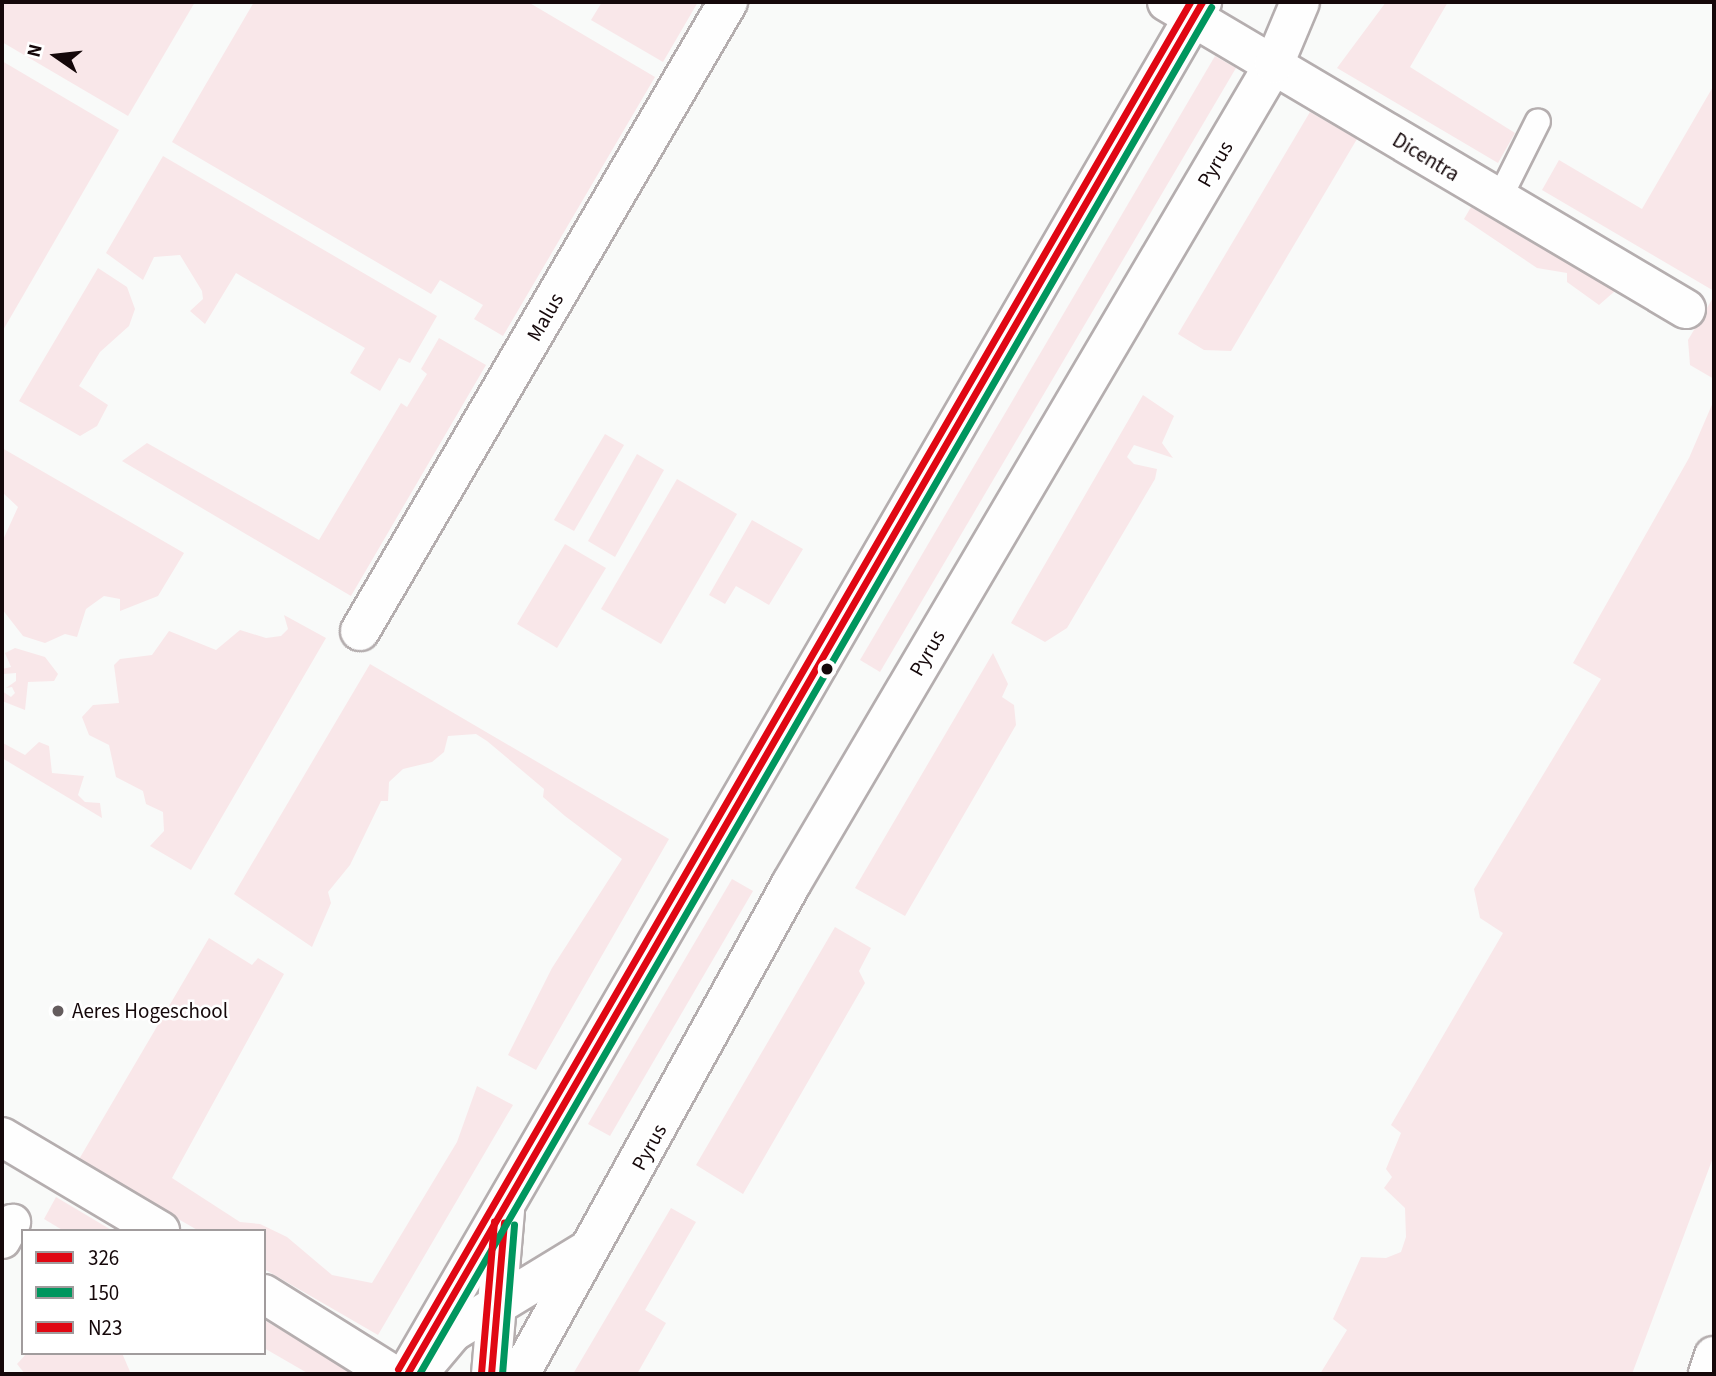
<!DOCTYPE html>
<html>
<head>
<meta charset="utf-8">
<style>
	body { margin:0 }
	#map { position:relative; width:1716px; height:1376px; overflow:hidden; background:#f9faf9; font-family:"Source Sans 3",sans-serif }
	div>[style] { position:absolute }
	.green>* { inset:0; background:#f9e7e9 }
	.roads { filter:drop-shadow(2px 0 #b5aeaf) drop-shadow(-2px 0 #b5aeaf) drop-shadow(0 2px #b5aeaf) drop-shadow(0 -2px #b5aeaf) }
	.service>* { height:24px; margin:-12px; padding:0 12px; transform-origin:12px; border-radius:12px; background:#fefefe }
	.pedestrian>* { height:35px; margin:-17.5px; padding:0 17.5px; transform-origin:17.5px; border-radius:17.5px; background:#fefefe }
	.minor>* { height:38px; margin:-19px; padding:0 19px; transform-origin:19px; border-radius:19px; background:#fefefe }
	.tertiary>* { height:38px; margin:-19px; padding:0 19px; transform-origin:19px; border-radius:19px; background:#fefefe }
	.motorway>* { height:38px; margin:-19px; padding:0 19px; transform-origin:19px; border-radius:19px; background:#fefefe }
	.bus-1>* { height:7px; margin:-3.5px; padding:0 3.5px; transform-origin:3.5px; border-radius:3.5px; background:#e00713 }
	.bus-2>* { height:7px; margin:-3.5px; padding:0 3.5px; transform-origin:3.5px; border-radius:3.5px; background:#00965e }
	.bus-3>* { height:7px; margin:-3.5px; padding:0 3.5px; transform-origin:3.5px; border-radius:3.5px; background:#e00713 }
	.dots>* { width:19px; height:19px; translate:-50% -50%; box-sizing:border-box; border:4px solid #fff; border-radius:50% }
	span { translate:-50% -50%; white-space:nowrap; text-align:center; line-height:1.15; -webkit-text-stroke:5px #fff; paint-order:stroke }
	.street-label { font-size:21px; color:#15080a }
	.poi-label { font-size:21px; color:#15080a }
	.left { translate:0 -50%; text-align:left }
	.frame { position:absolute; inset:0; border:4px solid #15080a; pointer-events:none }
	.legend { position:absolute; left:21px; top:1229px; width:245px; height:126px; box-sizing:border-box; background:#fff; border:2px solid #a19c9d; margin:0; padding:9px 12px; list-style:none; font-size:21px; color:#15080a }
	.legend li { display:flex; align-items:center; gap:14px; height:35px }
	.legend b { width:35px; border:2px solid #a19c9d }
	.north { position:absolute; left:21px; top:21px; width:70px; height:70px; -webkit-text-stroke:5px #fff; paint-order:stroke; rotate:284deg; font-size:19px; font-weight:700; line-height:28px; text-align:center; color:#15080a }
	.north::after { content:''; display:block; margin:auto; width:24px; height:32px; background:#15080a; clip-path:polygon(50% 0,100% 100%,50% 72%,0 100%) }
</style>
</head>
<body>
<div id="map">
	<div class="green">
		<i style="clip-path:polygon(2px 2px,195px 2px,128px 116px,2px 42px)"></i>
		<i style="clip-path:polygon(254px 2px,528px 2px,655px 77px,503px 336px,474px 319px,483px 305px,440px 280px,431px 294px,172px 142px)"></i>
		<i style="clip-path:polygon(602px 2px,698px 2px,663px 62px,591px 20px)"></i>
		<i style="clip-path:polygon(1386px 2px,1448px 2px,1410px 67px,1515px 133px,1498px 163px,1337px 68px)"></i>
		<i style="clip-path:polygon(1215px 56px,1236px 68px,880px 672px,860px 660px)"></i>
		<i style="clip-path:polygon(2px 61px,119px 130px,2px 332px)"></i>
		<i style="clip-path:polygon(1714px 85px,1714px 291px,1542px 190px,1559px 160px,1642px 209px)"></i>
		<i style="clip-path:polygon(1310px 112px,1357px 139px,1231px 351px,1204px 350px,1178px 334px)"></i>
		<i style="clip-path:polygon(163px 156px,437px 316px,410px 363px,399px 358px,380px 391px,350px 373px,365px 348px,236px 273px,205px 324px,190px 311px,203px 299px,202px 291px,180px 255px,154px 257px,143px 280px,106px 253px)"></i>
		<i style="clip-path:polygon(1471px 207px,1615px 291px,1599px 305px,1567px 282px,1567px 273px,1537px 268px,1464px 219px)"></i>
		<i style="clip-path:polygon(98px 268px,127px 287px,135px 309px,129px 326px,100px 352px,79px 386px,108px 405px,97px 426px,80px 436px,19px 401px)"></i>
		<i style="clip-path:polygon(1714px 296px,1714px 379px,1690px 365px,1688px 340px)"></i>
		<i style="clip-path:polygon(439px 338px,486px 365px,351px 596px,122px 461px,147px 443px,319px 540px,401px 403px,407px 407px,427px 374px,421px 369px)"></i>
		<i style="clip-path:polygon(1143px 395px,1174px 416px,1162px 443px,1173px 458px,1134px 445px,1127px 457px,1134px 464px,1157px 469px,1155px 479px,1067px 628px,1045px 642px,1011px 623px)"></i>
		<i style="clip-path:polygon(1714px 400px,1714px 1155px,1632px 1374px,1320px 1374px,1347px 1330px,1333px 1319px,1361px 1257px,1386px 1258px,1401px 1252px,1406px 1237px,1405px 1208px,1384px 1188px,1392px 1177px,1386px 1169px,1401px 1133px,1391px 1125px,1503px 933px,1480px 918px,1474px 889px,1601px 679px,1573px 663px,1689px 458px)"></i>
		<i style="clip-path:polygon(605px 434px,624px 445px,574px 531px,554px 520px)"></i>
		<i style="clip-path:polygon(2px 448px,184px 553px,158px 596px,120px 611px,120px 599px,104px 596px,86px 609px,77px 637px,65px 634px,45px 643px,23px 636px,2px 609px,2px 542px,18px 507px,2px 492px)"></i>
		<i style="clip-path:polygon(637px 454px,664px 470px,615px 557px,588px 541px)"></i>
		<i style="clip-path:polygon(677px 479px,737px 514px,661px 644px,601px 609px)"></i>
		<i style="clip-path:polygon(752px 520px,803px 549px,769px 605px,736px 586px,725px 604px,709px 595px)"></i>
		<i style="clip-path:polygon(565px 544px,606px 568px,557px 648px,517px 624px)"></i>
		<i style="clip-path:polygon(284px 615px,326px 638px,191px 870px,150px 846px,164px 831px,163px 812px,146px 804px,143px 791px,116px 777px,109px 745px,89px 735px,82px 717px,93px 705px,119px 703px,114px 665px,120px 659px,152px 655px,169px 631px,216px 650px,240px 630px,266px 638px,281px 636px,288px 629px)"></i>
		<i style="clip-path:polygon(15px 648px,45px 657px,58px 674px,54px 681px,28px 682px,25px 710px,2px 701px,2px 691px,11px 697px,15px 693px,12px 687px,6px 688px,16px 681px,16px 673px,4px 674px,2px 669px,11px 667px,5px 653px)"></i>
		<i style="clip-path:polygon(993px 653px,1008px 684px,1002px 697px,1014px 705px,1016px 725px,905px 916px,855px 888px)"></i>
		<i style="clip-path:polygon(370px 664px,669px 839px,536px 1070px,508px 1055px,552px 968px,622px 859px,565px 816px,543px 797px,544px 789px,487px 741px,476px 734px,448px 736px,444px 752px,432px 762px,403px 769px,389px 782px,388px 801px,381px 801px,350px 865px,328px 892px,331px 903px,312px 947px,234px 894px)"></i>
		<i style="clip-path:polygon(3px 743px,25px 755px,39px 742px,49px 746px,52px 773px,84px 776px,78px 795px,85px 802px,100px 803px,102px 818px,2px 758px)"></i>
		<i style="clip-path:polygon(732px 879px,753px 891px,610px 1136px,588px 1124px)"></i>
		<i style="clip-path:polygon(835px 927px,871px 948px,859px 971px,865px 983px,743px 1194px,696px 1165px)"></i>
		<i style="clip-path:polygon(209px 938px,252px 965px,258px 958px,284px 974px,172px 1178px,240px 1222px,260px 1224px,287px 1237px,332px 1275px,372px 1283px,457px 1142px,477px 1086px,513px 1105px,378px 1335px,264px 1269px,264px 1231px,199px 1231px,78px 1161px)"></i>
		<i style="clip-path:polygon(56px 1197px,113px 1231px,64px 1231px,44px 1219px)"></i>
		<i style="clip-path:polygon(671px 1208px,696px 1222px,645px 1310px,666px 1323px,637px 1374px,573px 1374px)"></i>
		<i style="clip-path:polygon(264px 1320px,334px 1361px,351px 1374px,309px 1374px,264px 1348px)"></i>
		<i style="clip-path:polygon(27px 1353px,122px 1353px,131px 1374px,25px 1374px,17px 1364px)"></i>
	</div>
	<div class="roads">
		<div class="service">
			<i style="left:1498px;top:201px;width:89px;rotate:-63.4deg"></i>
		</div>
		<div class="pedestrian">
			<i style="left:2px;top:1240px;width:21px;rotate:-61deg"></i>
		</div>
		<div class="minor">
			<i style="left:1167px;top:2px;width:603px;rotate:30.61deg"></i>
			<i style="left:360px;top:631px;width:729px;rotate:-59.67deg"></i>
			<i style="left:2px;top:1137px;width:184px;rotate:30.7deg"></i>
			<i style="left:264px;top:1294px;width:151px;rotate:32deg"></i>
			<i style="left:421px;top:1370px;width:50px;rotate:-49.9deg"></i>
			<i style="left:453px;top:1332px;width:159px;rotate:-31.4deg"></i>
			<i style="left:520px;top:1374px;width:560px;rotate:-61.05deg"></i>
			<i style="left:791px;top:884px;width:952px;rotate:-59.5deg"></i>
			<i style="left:1274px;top:64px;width:67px;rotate:-67.2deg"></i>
		</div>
		<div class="tertiary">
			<i style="left:407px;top:1374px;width:1586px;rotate:-59.91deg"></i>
			<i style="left:491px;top:1374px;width:164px;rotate:-85.1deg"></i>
		</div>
		<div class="motorway">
			<i style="left:1708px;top:1374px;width:19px;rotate:-72deg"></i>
		</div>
	</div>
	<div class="bus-1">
		<i style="left:407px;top:1374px;width:1586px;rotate:-59.91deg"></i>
		<i style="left:491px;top:1374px;width:152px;rotate:-85.1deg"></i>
	</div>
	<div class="bus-2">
		<i style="left:419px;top:1374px;width:1580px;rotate:-59.91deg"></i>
		<i style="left:502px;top:1374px;width:150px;rotate:-85.4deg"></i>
	</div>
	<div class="bus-3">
		<i style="left:398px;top:1369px;width:1580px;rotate:-59.91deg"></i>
		<i style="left:481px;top:1373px;width:152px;rotate:-85.1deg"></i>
	</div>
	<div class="dots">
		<i style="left:827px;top:669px;background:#15080a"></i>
		<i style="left:58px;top:1011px;background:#655d5e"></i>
	</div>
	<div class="street-label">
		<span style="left:1426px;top:157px;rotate:31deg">Dicentra</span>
		<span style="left:1215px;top:164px;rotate:-60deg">Pyrus</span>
		<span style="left:545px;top:317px;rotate:-60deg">Malus</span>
		<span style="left:927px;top:653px;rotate:-60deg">Pyrus</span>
		<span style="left:649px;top:1147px;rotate:-61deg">Pyrus</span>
	</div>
	<div class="poi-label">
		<span class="left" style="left:72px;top:1011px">Aeres Hogeschool</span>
	</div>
	<div class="frame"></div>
	<ul class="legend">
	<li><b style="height:9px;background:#e00713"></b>326</li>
	<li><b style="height:9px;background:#00965e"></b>150</li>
	<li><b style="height:9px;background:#e00713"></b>N23</li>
	</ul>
	<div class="north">N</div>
</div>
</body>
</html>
